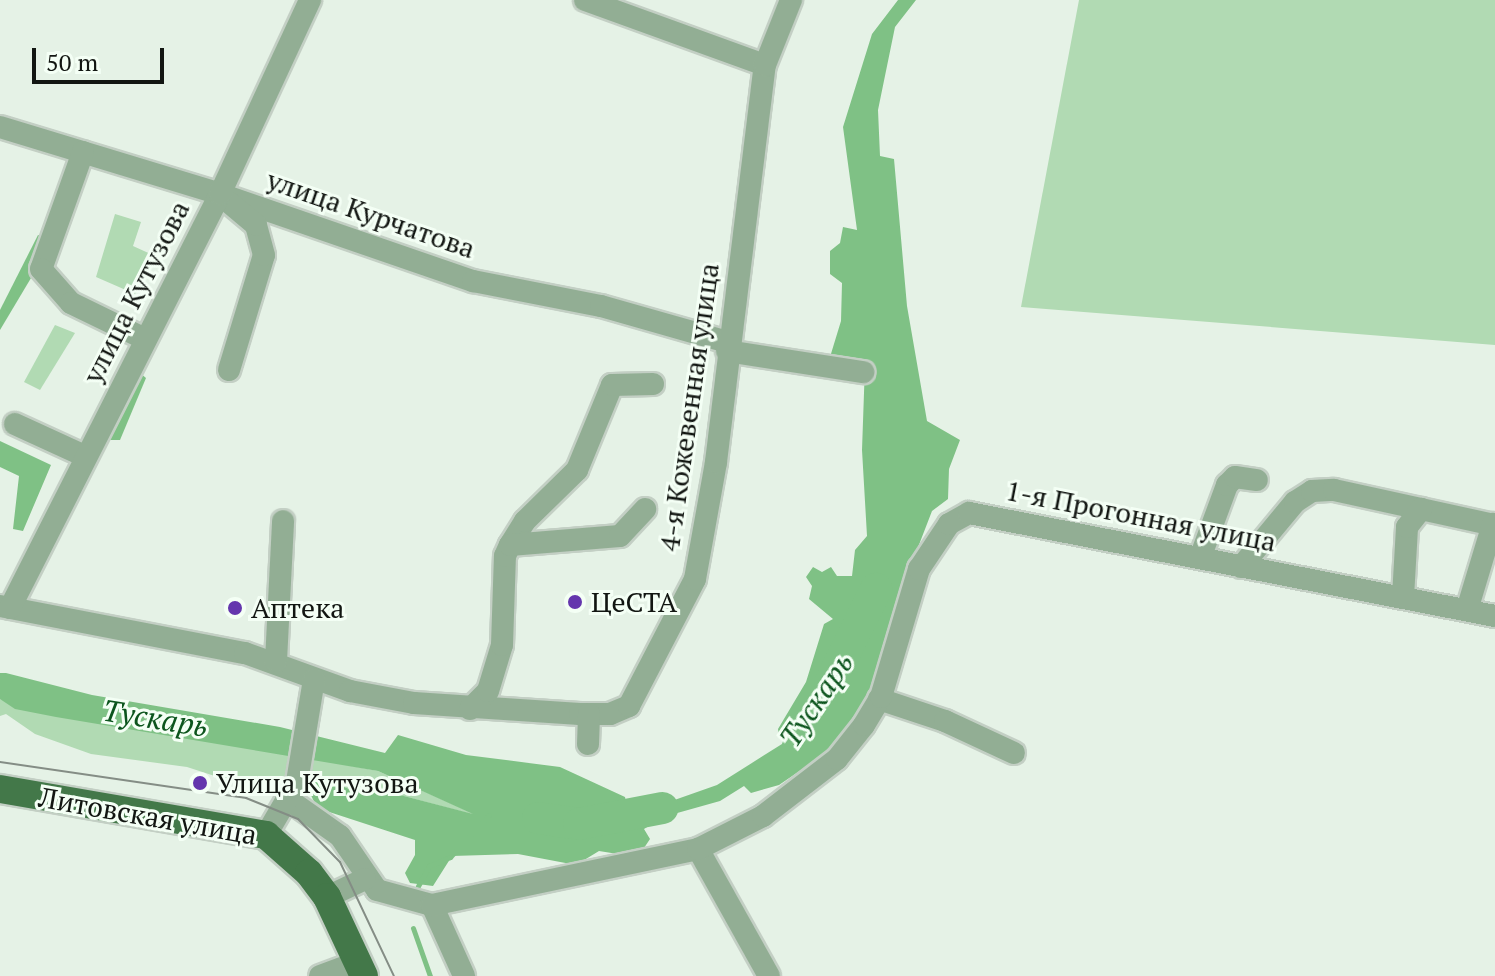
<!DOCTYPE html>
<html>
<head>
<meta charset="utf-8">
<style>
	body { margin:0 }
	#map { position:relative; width:1495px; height:976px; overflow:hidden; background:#e5f2e6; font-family:"PT Serif",serif }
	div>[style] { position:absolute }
	.green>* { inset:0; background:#b1dab3 }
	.forest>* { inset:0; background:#7fc185 }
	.stream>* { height:5px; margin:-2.5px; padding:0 2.5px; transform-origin:2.5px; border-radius:2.5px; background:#7fc185 }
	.river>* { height:32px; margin:-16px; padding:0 16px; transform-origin:16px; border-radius:16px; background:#7fc185 }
	.roads { filter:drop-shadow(2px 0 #c3cfc4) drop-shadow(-2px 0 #c3cfc4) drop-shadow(0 2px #c3cfc4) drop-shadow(0 -2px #c3cfc4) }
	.minor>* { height:22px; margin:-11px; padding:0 11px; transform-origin:11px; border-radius:11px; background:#92ae94 }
	.major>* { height:28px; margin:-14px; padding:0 14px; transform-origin:14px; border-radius:14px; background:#437849 }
	.tram>* { height:2px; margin:-1px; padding:0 1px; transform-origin:1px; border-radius:1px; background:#848d85 }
	.dots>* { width:22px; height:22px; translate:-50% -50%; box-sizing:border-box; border:4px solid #f4fff5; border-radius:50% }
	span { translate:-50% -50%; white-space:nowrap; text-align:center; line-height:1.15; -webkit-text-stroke:6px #f4fff5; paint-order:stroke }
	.street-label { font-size:28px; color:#121612 }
	.poi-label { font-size:28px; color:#121612 }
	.left { translate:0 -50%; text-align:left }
	.water-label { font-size:30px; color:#0c551d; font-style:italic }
	.scale { position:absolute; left:32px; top:48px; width:132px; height:36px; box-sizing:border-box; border:4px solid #121612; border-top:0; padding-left:10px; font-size:24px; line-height:28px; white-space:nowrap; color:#121612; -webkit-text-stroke:6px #f4fff5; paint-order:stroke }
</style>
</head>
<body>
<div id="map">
	<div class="green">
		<i style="clip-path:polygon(1079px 0,1495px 0,1495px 345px,1021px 307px)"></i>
		<i style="clip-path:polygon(115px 214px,141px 222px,133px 246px,155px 256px,135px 294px,96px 277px)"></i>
		<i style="clip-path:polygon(55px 325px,75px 333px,40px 390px,24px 382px)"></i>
		<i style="clip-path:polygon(0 699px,378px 771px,479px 816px,377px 789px,354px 791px,313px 774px,227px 780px,187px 767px,91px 754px,35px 734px,6px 714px,0 716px)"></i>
	</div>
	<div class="forest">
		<i style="clip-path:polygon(898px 0,916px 0,895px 27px,878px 110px,880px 156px,894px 159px,907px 306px,927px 421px,960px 440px,949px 469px,948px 499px,932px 511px,895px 607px,872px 690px,858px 718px,819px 767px,801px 770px,779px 785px,751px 793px,744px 786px,720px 801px,663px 817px,644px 829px,650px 839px,642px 851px,624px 855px,599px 851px,576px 865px,518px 854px,452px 856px,433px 886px,410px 883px,405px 873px,415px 855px,415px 840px,317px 808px,310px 793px,313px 774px,354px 791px,377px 789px,473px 814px,378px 771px,56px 717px,15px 709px,0 699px,0 673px,6px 673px,92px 695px,280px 727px,385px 753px,398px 735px,466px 755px,560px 767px,625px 797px,629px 816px,717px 785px,782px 744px,785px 734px,779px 736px,778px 729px,806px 682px,824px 624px,833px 619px,809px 599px,812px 586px,806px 577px,813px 567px,822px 572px,831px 567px,837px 576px,852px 576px,855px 550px,867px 536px,862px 450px,865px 364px,830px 357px,841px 321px,842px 283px,830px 274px,830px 251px,840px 243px,843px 227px,857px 230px,843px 127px,872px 34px)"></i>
		<i style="clip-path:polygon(38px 235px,48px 238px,34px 273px,0 330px,0 310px)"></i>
		<i style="clip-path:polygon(140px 373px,146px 378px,120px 440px,108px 440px,103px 434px)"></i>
		<i style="clip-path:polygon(0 441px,51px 465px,23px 531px,13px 529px,19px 476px,0 467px)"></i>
	</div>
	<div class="stream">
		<i style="left:418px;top:886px;width:23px;rotate:-61deg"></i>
		<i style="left:429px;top:866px;width:23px;rotate:-23deg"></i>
		<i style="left:450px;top:857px;width:57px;rotate:-47.1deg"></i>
		<i style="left:413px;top:928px;width:51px;rotate:70.5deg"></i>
	</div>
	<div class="river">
		<i style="left:830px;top:683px;width:105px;rotate:-63.9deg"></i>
		<i style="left:538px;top:818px;width:41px;rotate:8.3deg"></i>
		<i style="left:579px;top:824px;width:85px;rotate:-10.9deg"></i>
	</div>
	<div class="roads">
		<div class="minor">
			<i style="left:585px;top:0;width:191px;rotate:19.9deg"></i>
			<i style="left:0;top:127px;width:230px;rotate:16.9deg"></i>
			<i style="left:220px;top:194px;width:268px;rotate:19deg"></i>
			<i style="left:473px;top:281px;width:130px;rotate:11.1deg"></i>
			<i style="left:601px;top:306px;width:131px;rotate:15.9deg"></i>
			<i style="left:83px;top:152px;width:124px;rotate:109.7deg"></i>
			<i style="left:41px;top:269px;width:45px;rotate:48.6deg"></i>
			<i style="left:71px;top:303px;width:82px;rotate:25.9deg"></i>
			<i style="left:727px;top:351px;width:138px;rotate:8.8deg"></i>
			<i style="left:229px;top:370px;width:120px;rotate:-73.1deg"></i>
			<i style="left:264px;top:255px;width:31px;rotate:-105deg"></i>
			<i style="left:256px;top:225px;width:35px;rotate:-140deg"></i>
			<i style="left:15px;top:424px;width:77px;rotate:24.6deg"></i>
			<i style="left:510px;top:545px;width:28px;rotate:-58deg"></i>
			<i style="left:525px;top:521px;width:73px;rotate:-44.4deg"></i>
			<i style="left:577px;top:470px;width:92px;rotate:-67.6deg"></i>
			<i style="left:612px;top:385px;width:41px;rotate:-1.4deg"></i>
			<i style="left:1200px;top:558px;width:78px;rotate:-69.7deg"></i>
			<i style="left:1227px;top:485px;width:11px;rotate:-45deg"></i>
			<i style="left:1235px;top:477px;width:22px;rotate:8deg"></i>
			<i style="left:1241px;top:567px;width:85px;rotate:-50.3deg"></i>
			<i style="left:1295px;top:502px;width:20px;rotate:-33deg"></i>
			<i style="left:1312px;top:491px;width:22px;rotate:-3deg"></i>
			<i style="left:1334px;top:490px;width:165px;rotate:12.3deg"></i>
			<i style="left:1403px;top:597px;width:70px;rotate:-86.7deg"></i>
			<i style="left:1407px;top:527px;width:23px;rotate:-52deg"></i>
			<i style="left:0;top:606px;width:249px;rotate:10.9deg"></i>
			<i style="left:245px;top:653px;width:112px;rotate:19.9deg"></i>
			<i style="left:350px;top:691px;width:65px;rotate:10.6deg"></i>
			<i style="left:414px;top:703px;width:166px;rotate:3.8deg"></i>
			<i style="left:580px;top:714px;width:30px"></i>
			<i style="left:610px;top:714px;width:21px;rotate:-23deg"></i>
			<i style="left:629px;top:706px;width:143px;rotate:-62.5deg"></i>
			<i style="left:695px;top:579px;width:119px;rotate:-79.8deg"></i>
			<i style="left:716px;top:462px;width:400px;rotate:-83deg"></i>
			<i style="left:765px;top:65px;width:70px;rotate:-68.2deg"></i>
			<i style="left:10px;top:608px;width:464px;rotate:-63.1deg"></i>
			<i style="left:220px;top:194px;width:214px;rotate:-65.1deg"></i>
			<i style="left:1467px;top:610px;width:90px;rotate:-73.2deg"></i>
			<i style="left:276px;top:661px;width:140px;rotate:-87.1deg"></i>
			<i style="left:879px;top:699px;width:70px;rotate:18.4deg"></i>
			<i style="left:945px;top:721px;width:76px;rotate:24.9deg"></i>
			<i style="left:470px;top:709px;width:25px;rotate:-45deg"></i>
			<i style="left:488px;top:691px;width:48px;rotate:-73.1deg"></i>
			<i style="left:502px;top:645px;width:89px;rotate:-88.1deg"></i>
			<i style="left:505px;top:556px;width:12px;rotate:-66deg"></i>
			<i style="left:510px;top:545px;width:110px;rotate:-4.7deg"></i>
			<i style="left:620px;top:536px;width:37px;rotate:-47deg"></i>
			<i style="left:588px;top:744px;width:30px;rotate:-88deg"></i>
			<i style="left:289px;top:800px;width:62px;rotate:35.2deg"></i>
			<i style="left:340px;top:836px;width:65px;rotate:55.6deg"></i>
			<i style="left:377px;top:890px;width:57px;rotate:15.3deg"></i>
			<i style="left:432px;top:905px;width:78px;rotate:65.7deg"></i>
			<i style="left:266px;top:835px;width:61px;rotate:-59.7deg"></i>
			<i style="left:297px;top:782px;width:104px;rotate:-80.6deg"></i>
			<i style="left:698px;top:849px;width:145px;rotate:60.8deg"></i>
			<i style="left:327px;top:897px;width:42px;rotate:-25.3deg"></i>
			<i style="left:432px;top:905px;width:272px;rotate:-11.9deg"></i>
			<i style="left:698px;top:849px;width:73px;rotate:-26.9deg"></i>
			<i style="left:763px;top:816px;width:93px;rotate:-37.6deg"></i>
			<i style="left:837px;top:759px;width:43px;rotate:-51.5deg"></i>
			<i style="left:864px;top:725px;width:33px;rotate:-59deg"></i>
			<i style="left:881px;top:697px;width:134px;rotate:-73.5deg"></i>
			<i style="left:919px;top:569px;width:54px;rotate:-56.3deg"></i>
			<i style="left:949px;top:524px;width:23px;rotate:-29deg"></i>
			<i style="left:969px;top:513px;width:536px;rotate:11.08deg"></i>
			<i style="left:320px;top:976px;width:40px;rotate:-20.2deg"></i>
		</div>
		<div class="major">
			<i style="left:0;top:789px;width:270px;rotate:9.8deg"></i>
			<i style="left:266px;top:835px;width:57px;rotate:41.5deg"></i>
			<i style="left:309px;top:873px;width:30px;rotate:53deg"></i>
			<i style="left:327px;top:897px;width:87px;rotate:64.9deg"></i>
		</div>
	</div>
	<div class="tram">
		<i style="left:0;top:762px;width:249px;rotate:8.3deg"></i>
		<i style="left:246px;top:798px;width:56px;rotate:22deg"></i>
		<i style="left:298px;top:819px;width:60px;rotate:45.7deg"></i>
		<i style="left:340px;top:862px;width:126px;rotate:64.7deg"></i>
	</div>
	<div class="dots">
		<i style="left:575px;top:602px;background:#6436ad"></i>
		<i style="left:235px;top:608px;background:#6436ad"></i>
		<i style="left:200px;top:783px;background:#6436ad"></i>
	</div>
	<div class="street-label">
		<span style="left:371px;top:214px;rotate:19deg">улица Курчатова</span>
		<span style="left:136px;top:292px;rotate:-63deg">улица Кутузова</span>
		<span style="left:689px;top:407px;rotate:-82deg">4-я Кожевенная улица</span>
		<span style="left:1141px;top:516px;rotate:11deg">1-я Прогонная улица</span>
		<span style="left:148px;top:816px;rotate:10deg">Литовская улица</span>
	</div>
	<div class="poi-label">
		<span class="left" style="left:591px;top:602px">ЦеСТА</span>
		<span class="left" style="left:251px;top:608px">Аптека</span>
		<span class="left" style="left:216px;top:783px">Улица Кутузова</span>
	</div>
	<div class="water-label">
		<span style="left:816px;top:700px;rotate:-56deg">Тускарь</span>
		<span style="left:155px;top:718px;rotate:9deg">Тускарь</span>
	</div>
	<div class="scale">50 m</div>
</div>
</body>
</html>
